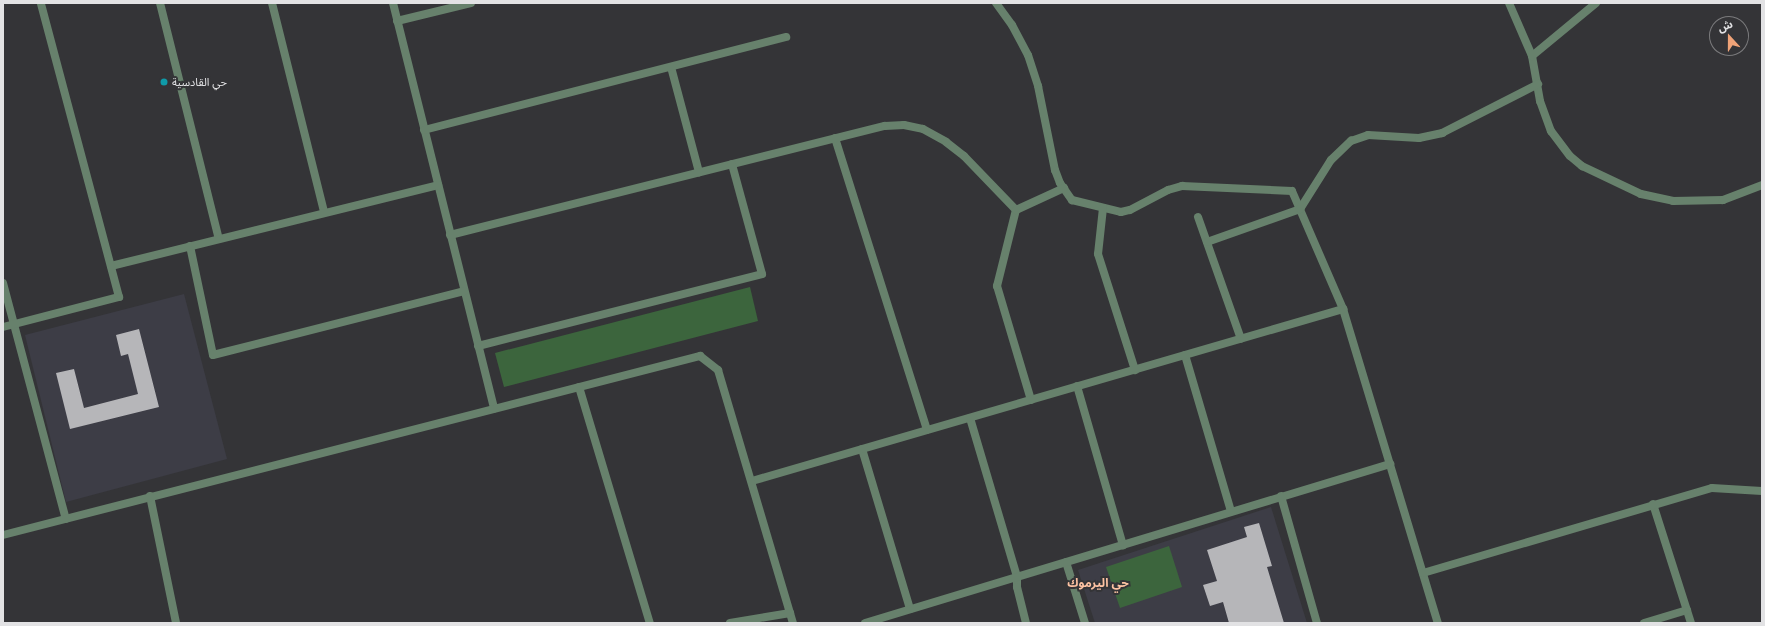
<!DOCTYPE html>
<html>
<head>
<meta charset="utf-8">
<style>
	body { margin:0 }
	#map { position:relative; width:1765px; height:626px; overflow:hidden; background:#343437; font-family:"Open Sans","Noto Sans Arabic",sans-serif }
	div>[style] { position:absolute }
	.built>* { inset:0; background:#3d3d46 }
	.green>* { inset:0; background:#3c653d }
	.building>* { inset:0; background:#b6b6b9 }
	.minor>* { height:8px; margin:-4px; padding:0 4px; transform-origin:4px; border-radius:4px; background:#67816c }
	.dots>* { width:11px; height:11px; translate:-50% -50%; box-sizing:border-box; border:2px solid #343437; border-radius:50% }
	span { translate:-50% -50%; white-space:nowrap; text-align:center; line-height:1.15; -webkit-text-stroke:4px #343437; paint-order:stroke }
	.poi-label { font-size:11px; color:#e2e2e4 }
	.left { translate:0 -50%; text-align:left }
	.neighbourhood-label { font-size:12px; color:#fcc2a2; font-weight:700 }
	.frame { position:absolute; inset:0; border:4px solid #e2e2e4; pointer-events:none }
	.north { position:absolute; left:1709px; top:16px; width:40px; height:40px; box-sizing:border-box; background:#343437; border:1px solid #7a7a7c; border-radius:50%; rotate:339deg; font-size:11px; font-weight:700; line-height:16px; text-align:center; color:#e2e2e4 }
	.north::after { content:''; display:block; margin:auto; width:14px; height:18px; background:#f0a378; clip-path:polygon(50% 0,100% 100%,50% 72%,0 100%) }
</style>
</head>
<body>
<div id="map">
	<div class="built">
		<i style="clip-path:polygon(184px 294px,227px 459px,66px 502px,25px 335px)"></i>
		<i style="clip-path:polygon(1271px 507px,1307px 623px,1095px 623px,1078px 570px)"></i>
	</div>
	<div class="green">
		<i style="clip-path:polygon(750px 287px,758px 321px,504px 387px,495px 353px)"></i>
		<i style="clip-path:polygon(1169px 546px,1182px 587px,1120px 608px,1106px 567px)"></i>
	</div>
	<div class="building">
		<i style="clip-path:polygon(139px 329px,159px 407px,70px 429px,56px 373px,74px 369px,84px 408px,138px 394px,128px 354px,121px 356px,116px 335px)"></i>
		<i style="clip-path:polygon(1259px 523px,1272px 566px,1267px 567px,1284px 623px,1229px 623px,1223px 602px,1210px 606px,1203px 585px,1217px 581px,1207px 550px,1247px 537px,1244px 527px)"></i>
	</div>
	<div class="minor">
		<i style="left:160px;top:3px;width:243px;rotate:76deg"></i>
		<i style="left:272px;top:3px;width:215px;rotate:76deg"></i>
		<i style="left:393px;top:3px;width:418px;rotate:76deg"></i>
		<i style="left:996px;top:3px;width:27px;rotate:54deg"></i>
		<i style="left:1012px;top:25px;width:34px;rotate:62deg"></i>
		<i style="left:1028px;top:55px;width:33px;rotate:72deg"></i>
		<i style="left:1038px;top:86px;width:86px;rotate:78.6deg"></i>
		<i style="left:1055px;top:170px;width:14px;rotate:69deg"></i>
		<i style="left:1060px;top:183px;width:21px;rotate:55deg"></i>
		<i style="left:1072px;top:200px;width:50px;rotate:13.8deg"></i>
		<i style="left:1121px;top:212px;width:9px;rotate:-13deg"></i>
		<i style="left:1130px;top:210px;width:43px;rotate:-27.8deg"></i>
		<i style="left:1168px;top:190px;width:15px;rotate:-16deg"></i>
		<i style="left:1182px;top:186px;width:110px;rotate:2.6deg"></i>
		<i style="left:1292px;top:191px;width:129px;rotate:66.6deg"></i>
		<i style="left:1343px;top:309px;width:328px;rotate:73.2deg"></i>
		<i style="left:1509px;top:3px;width:58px;rotate:66.5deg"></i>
		<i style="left:1532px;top:56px;width:46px;rotate:79.9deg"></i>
		<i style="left:1540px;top:101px;width:32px;rotate:70deg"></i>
		<i style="left:1551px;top:131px;width:31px;rotate:53deg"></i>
		<i style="left:1570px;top:156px;width:16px;rotate:40deg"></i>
		<i style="left:1582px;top:166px;width:65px;rotate:25.4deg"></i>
		<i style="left:1641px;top:194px;width:33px;rotate:12deg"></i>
		<i style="left:1673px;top:201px;width:50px;rotate:-1.1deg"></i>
		<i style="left:1723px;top:200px;width:42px;rotate:-21deg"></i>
		<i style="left:397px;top:21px;width:76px;rotate:-13.7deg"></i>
		<i style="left:1532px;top:56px;width:83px;rotate:-39.6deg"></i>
		<i style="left:671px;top:67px;width:109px;rotate:75.1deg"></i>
		<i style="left:424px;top:130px;width:374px;rotate:-14.4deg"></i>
		<i style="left:835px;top:138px;width:306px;rotate:72.5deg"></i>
		<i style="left:1103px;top:208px;width:46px;rotate:96.2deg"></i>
		<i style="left:1098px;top:254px;width:122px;rotate:72.3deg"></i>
		<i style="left:1198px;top:217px;width:129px;rotate:70.6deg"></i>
		<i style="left:450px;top:235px;width:448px;rotate:-14.1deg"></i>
		<i style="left:885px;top:126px;width:19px;rotate:-3deg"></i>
		<i style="left:904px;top:125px;width:19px;rotate:12deg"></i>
		<i style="left:923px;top:129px;width:26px;rotate:29deg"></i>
		<i style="left:946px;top:142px;width:23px;rotate:38deg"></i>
		<i style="left:964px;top:156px;width:75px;rotate:46.1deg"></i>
		<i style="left:1207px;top:242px;width:99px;rotate:-19.5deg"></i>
		<i style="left:1300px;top:209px;width:58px;rotate:-57.7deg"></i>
		<i style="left:1331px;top:160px;width:28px;rotate:-44deg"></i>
		<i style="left:1351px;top:141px;width:18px;rotate:-19deg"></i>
		<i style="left:1368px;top:135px;width:51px;rotate:3.4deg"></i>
		<i style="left:1419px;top:138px;width:24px;rotate:-12deg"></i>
		<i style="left:1442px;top:133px;width:108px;rotate:-27deg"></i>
		<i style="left:190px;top:246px;width:111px;rotate:78.1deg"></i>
		<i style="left:213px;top:355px;width:259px;rotate:-14.3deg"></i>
		<i style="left:111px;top:266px;width:337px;rotate:-13.9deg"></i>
		<i style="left:3px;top:283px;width:244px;rotate:75.1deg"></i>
		<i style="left:3px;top:327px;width:120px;rotate:-14.5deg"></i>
		<i style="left:119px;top:297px;width:304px;rotate:-104.9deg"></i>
		<i style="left:478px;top:346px;width:293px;rotate:-14.2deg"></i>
		<i style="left:762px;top:274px;width:114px;rotate:-105.3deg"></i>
		<i style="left:1185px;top:355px;width:163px;rotate:73.6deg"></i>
		<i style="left:1077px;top:386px;width:166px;rotate:73.9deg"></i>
		<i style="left:579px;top:387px;width:246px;rotate:73.3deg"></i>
		<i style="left:1031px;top:400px;width:119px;rotate:-106.6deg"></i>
		<i style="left:997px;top:286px;width:78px;rotate:-76deg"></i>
		<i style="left:1016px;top:210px;width:53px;rotate:-24.6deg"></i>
		<i style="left:970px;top:418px;width:166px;rotate:73.5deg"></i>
		<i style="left:1017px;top:577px;width:10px;rotate:90deg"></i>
		<i style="left:1017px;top:587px;width:37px;rotate:76deg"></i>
		<i style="left:862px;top:449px;width:167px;rotate:73.3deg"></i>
		<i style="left:752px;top:481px;width:616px;rotate:-16.23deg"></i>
		<i style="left:150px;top:496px;width:130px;rotate:78.4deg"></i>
		<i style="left:1281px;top:496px;width:132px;rotate:74.2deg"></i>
		<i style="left:1653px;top:504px;width:125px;rotate:72.3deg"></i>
		<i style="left:3px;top:535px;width:720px;rotate:-14.4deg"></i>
		<i style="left:700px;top:356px;width:23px;rotate:38deg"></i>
		<i style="left:718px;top:370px;width:264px;rotate:73.5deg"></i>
		<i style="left:1066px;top:562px;width:64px;rotate:72.7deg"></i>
		<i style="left:1423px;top:573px;width:301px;rotate:-16.4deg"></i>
		<i style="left:1712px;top:488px;width:50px;rotate:3.4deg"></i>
		<i style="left:730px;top:623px;width:61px;rotate:-9.5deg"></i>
		<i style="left:865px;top:623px;width:549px;rotate:-16.85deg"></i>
		<i style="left:1644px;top:623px;width:45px;rotate:-16.8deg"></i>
	</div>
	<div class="dots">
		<i style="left:164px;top:82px;background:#0f9aa8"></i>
	</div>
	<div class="poi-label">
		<span class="left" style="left:172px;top:82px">حي القادسية</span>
	</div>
	<div class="neighbourhood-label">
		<span style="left:1098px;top:583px">حي اليرموك</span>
	</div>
	<div class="frame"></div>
	<div class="north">ش</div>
</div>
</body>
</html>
